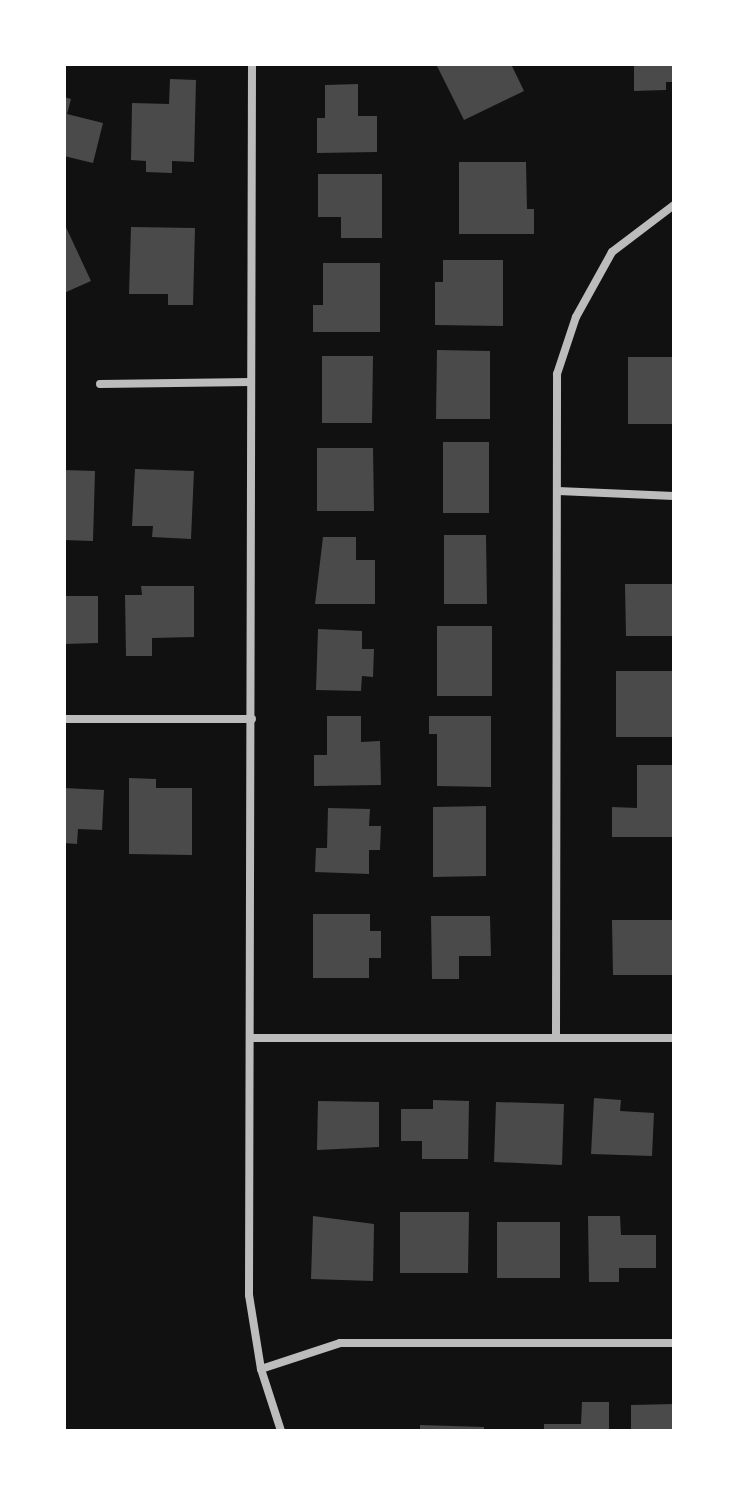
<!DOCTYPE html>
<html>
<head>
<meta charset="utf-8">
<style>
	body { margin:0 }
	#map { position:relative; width:738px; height:1495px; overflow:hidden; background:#111; font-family:"Roboto Condensed",sans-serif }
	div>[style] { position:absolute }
	.building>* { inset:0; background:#4a4a4a }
	.minor>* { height:8px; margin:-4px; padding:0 4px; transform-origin:4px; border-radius:4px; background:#bcbcbc }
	span { translate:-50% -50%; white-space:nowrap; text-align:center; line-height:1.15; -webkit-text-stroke:6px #fff; paint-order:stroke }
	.frame { position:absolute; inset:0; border:66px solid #fff; pointer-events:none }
</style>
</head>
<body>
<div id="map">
	<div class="building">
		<i style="clip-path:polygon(436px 64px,511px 64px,524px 91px,464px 120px)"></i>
		<i style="clip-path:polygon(634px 64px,674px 64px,674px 82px,666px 82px,666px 90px,634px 91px)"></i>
		<i style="clip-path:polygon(170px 79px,196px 80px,194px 162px,172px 161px,172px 173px,146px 172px,146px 161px,131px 160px,132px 103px,169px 104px)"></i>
		<i style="clip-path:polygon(358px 84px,358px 116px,377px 116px,377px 152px,317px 153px,317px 118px,325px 118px,325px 85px)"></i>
		<i style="clip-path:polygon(64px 97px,71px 99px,67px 114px,103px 123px,93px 163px,64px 156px)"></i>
		<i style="clip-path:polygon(459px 162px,526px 162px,527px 209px,534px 209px,534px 234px,459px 234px)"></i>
		<i style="clip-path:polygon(318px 174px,382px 174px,382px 238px,341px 238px,341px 217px,318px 217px)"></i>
		<i style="clip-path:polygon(64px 223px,91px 281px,64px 293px)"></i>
		<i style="clip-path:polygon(131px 227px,195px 228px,193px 305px,168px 305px,168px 294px,129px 294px)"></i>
		<i style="clip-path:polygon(443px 260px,503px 260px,503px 326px,435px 325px,435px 282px,443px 282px)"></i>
		<i style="clip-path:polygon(323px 263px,380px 263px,380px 332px,313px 332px,313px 305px,323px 305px)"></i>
		<i style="clip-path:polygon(437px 350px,490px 351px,490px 419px,436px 419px)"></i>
		<i style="clip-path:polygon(322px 356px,373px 356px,372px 423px,322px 423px)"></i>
		<i style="clip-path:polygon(628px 357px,674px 357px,674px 424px,628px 424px)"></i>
		<i style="clip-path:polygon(443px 442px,489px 442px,489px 513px,443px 513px)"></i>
		<i style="clip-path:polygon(317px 448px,373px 448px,374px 511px,317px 511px)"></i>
		<i style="clip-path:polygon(135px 469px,194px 471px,191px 539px,152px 537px,153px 526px,132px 526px)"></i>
		<i style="clip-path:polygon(64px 470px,95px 471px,93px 541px,64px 540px)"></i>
		<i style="clip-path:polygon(444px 535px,486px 535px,487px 604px,444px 604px)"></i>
		<i style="clip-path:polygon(323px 537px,356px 537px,356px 560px,375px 560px,375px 604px,315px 604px)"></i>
		<i style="clip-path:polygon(625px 584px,674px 584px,674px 636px,626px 636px)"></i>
		<i style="clip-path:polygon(141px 586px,194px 586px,194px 637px,152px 638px,152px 656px,126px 656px,125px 595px,142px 595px)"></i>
		<i style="clip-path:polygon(64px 596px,98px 596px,98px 643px,64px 644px)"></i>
		<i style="clip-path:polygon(437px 626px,492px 626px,492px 696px,437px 696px)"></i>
		<i style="clip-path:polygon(318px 629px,362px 631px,362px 649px,374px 649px,373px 677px,362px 676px,361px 691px,316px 690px)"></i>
		<i style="clip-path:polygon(616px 671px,673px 671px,673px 737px,616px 737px)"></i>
		<i style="clip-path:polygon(327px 716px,361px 716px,361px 742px,380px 741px,381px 785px,314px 786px,314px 755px,327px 755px)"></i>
		<i style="clip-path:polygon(429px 716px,491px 716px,491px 787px,437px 786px,437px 734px,429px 734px)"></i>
		<i style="clip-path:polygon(637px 765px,674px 765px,674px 837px,612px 837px,612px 807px,637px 808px)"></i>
		<i style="clip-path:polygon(129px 778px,156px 779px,156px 788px,192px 788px,192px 855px,129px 854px)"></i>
		<i style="clip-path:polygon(64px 788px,104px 790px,102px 830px,78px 829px,77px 844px,64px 843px)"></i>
		<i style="clip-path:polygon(486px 806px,486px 876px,433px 877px,433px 807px)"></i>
		<i style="clip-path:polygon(328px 808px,370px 809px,369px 826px,381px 826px,380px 850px,369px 850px,369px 874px,315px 872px,316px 848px,327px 848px)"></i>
		<i style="clip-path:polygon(313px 914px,370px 914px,370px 931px,381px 931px,381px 958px,369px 958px,369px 978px,313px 978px)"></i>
		<i style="clip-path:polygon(431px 916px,490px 916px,491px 956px,459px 956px,459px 979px,432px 979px)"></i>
		<i style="clip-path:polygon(612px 920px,674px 920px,674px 975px,613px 975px)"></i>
		<i style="clip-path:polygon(594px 1098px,621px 1100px,620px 1111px,654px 1113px,652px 1156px,591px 1154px)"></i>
		<i style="clip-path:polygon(433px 1100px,469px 1101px,468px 1159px,422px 1159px,422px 1141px,401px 1141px,401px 1109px,433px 1109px)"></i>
		<i style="clip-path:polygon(318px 1101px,379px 1102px,379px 1147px,317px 1150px)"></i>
		<i style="clip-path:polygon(496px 1102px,564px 1104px,562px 1165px,494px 1162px)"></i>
		<i style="clip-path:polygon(400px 1212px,469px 1212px,468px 1273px,400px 1273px)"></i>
		<i style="clip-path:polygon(313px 1216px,374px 1224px,373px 1281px,311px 1279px)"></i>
		<i style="clip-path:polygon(588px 1216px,620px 1216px,621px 1235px,656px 1235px,656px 1268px,619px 1268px,619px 1282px,589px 1282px)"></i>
		<i style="clip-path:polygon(497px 1222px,560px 1222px,560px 1278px,497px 1278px)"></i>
		<i style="clip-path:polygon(582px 1402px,609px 1402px,609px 1431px,544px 1431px,544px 1424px,581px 1424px)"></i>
		<i style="clip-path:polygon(674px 1404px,674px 1431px,631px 1431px,631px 1405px)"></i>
		<i style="clip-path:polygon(420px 1425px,484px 1427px,484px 1431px,420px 1431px)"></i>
	</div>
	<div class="minor">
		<i style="left:252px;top:64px;width:1231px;rotate:90.14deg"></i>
		<i style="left:249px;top:1295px;width:75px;rotate:80.8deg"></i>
		<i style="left:261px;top:1369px;width:65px;rotate:72.1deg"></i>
		<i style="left:100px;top:384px;width:151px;rotate:-0.8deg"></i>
		<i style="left:558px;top:491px;width:116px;rotate:2.5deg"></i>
		<i style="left:64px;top:719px;width:188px"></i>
		<i style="left:556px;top:1037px;width:663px;rotate:-89.91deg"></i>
		<i style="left:557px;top:374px;width:60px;rotate:-71.6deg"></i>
		<i style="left:576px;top:317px;width:74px;rotate:-61deg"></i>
		<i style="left:612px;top:252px;width:78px;rotate:-37.2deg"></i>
		<i style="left:251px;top:1038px;width:423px"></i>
		<i style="left:261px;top:1369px;width:83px;rotate:-18.2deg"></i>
		<i style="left:340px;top:1343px;width:334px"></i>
	</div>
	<div class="frame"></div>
</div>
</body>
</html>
